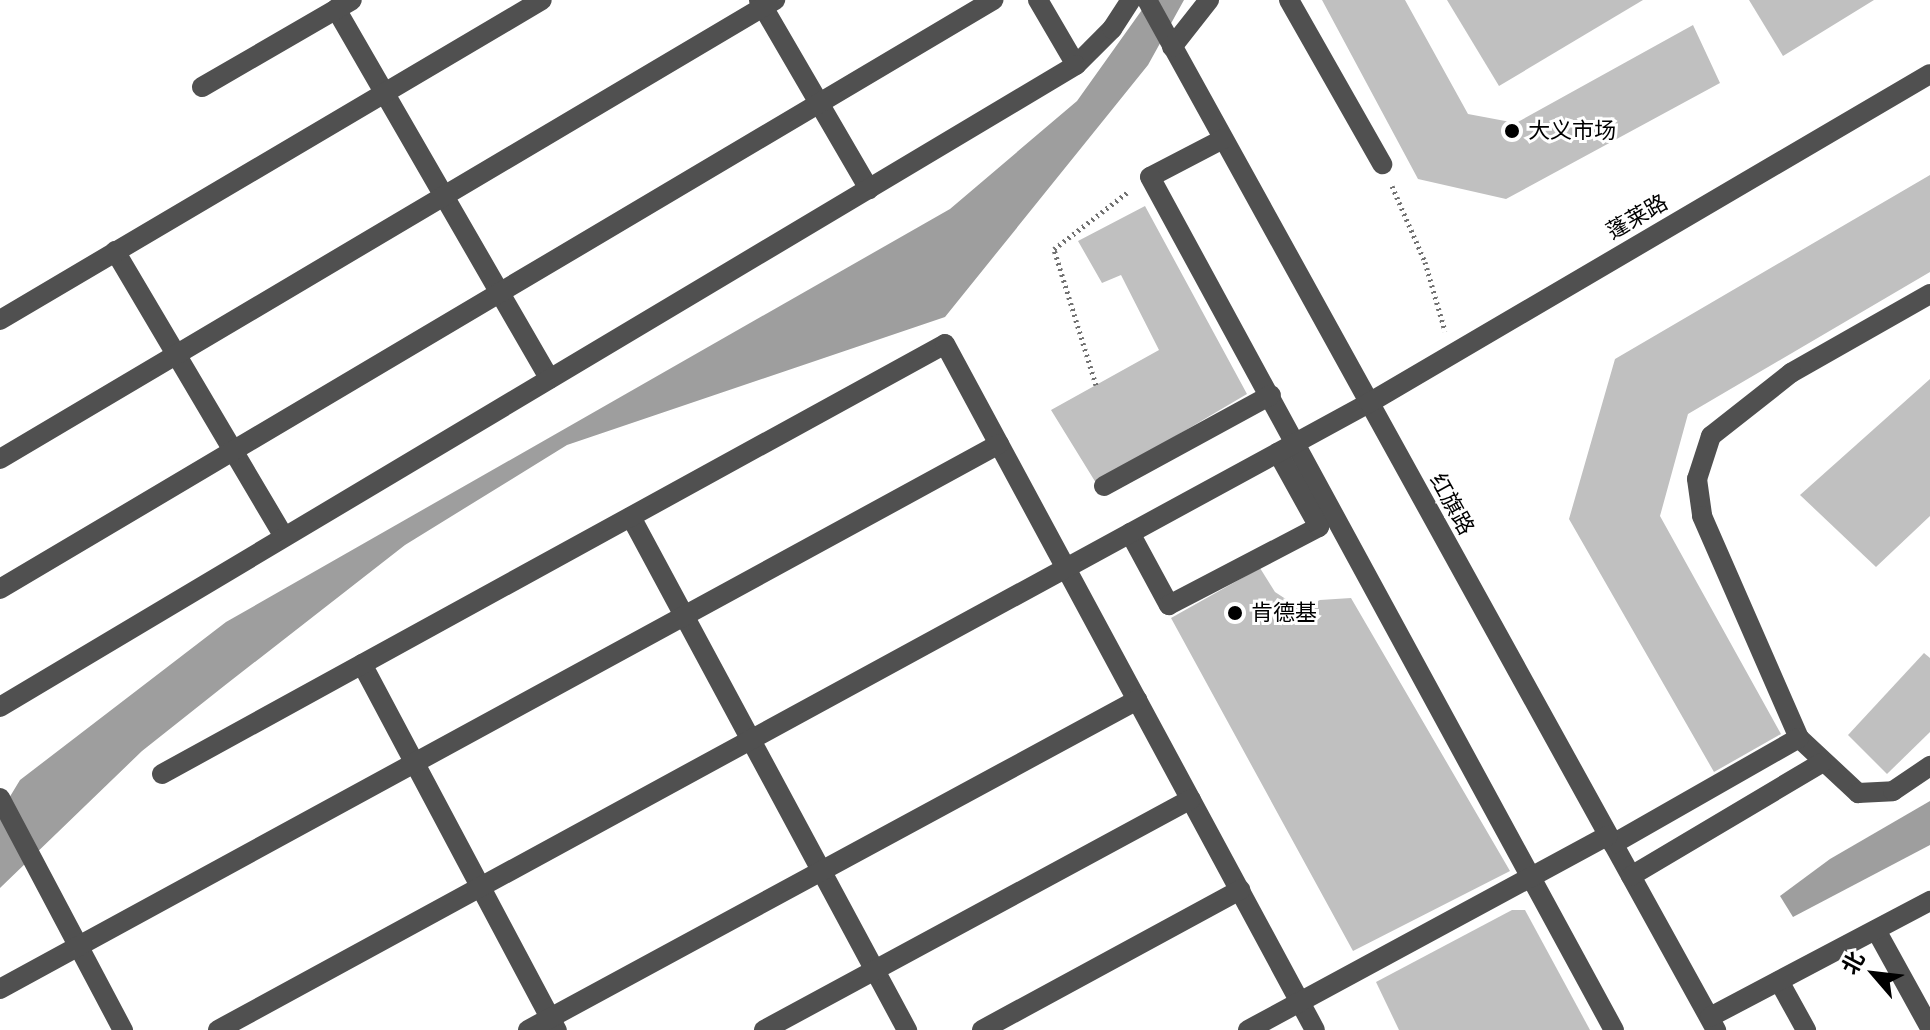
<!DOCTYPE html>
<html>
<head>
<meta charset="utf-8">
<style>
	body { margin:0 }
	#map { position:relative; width:1930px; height:1030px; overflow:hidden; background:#fff; font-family:Mulish,"Noto Sans SC",sans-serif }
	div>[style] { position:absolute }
	.water>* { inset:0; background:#9e9e9e }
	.building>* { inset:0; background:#c0c0c0 }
	.path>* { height:5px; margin-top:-2.5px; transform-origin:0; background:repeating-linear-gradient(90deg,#727272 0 2px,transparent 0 6px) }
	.minor>* { height:20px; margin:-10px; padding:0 10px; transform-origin:10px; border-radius:10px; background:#505050 }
	.dots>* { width:22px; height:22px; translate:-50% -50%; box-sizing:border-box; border:4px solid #fff; border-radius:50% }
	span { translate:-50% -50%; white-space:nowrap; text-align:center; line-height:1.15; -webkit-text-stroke:6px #fff; paint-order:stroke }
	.poi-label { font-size:22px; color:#000 }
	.left { translate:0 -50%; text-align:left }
	.street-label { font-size:22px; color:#000 }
	.north { position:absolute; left:1834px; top:934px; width:80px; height:80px; -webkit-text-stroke:6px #fff; paint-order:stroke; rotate:298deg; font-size:22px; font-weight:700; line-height:32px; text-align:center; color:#000 }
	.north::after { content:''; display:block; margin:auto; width:28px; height:36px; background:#000; clip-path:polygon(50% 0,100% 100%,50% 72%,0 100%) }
</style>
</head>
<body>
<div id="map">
	<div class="water">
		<i style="clip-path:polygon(1149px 0,1184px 0,1148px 65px,945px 317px,567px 445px,405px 545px,224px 686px,142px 751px,0 888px,0 813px,20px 780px,226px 622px,950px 209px,1077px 101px)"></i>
		<i style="clip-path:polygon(1930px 801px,1930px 845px,1793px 917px,1780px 896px,1830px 859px)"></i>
	</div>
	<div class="building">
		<i style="clip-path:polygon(1322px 0,1405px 0,1468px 114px,1516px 123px,1693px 25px,1720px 83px,1506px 199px,1418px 179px)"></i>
		<i style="clip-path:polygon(1447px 0,1643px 0,1499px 86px)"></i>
		<i style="clip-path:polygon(1749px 0,1874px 0,1783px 56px)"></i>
		<i style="clip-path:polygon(1930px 175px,1930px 272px,1688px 414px,1660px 516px,1781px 734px,1714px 772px,1569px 519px,1615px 359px)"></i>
		<i style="clip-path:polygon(1145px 206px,1247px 394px,1096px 483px,1051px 410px,1159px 350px,1121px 275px,1102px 283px,1078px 241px)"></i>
		<i style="clip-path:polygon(1930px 379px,1930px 516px,1876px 567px,1800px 495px)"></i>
		<i style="clip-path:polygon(1260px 568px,1275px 592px,1301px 609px,1320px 600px,1351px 598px,1510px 871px,1353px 951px,1171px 618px)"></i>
		<i style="clip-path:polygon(1924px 653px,1930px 658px,1930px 732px,1887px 774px,1848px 735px)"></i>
		<i style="clip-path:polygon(1512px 910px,1525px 910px,1590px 1030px,1399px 1030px,1376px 982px)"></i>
	</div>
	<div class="path">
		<i style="left:1392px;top:186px;width:83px;rotate:66.5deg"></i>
		<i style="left:1425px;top:262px;width:72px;rotate:73.8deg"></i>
		<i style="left:1096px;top:385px;width:142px;rotate:-107.2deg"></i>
		<i style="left:1054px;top:249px;width:95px;rotate:-37.7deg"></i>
	</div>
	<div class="minor">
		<i style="left:759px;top:0;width:219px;rotate:59.8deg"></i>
		<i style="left:1038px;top:0;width:75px;rotate:59.7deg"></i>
		<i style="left:1076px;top:65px;width:51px;rotate:-45deg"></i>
		<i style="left:1112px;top:29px;width:35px;rotate:-57deg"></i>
		<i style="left:1147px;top:0;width:1177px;rotate:61.08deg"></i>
		<i style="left:1289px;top:0;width:189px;rotate:60.4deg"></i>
		<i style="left:336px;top:9px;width:427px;rotate:60deg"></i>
		<i style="left:1172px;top:47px;width:60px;rotate:-51.8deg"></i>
		<i style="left:202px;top:87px;width:173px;rotate:-30.1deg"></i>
		<i style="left:1223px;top:139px;width:82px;rotate:152.5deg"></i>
		<i style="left:1150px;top:177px;width:971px;rotate:61.46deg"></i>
		<i style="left:115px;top:251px;width:332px;rotate:59.4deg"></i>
		<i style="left:1930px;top:294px;width:160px;rotate:150.4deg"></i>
		<i style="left:1791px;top:373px;width:102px;rotate:141.8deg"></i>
		<i style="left:1711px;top:436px;width:45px;rotate:108deg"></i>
		<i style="left:1697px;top:479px;width:37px;rotate:82deg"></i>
		<i style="left:1702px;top:516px;width:242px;rotate:66.4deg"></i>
		<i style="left:1799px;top:738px;width:81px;rotate:43deg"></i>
		<i style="left:1858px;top:793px;width:35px;rotate:-3deg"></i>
		<i style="left:1893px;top:791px;width:45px;rotate:-34deg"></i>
		<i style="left:0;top:320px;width:629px;rotate:-30.56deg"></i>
		<i style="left:0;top:459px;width:901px;rotate:-30.64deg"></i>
		<i style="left:1104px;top:486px;width:190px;rotate:-28.6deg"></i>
		<i style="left:631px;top:517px;width:583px;rotate:61.72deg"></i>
		<i style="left:1130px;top:533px;width:82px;rotate:61.6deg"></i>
		<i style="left:1169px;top:605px;width:169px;rotate:-27.5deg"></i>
		<i style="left:1319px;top:527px;width:85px;rotate:-119deg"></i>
		<i style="left:0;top:589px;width:1155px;rotate:-30.67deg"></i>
		<i style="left:362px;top:664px;width:415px;rotate:62deg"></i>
		<i style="left:0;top:707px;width:1253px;rotate:-30.82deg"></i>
		<i style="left:162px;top:774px;width:893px;rotate:-28.77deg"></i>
		<i style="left:945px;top:344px;width:779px;rotate:61.66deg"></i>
		<i style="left:0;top:798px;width:263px;rotate:62.1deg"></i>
		<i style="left:1613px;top:844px;width:214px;rotate:-29.7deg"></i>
		<i style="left:1631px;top:876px;width:221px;rotate:-30.7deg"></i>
		<i style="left:1876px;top:930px;width:112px;rotate:61.1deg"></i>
		<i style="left:1779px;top:981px;width:56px;rotate:61.1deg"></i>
		<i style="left:0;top:989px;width:1138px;rotate:-28.61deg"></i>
		<i style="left:1710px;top:1017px;width:249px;rotate:-27.8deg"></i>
		<i style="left:218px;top:1030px;width:1311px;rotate:-28.58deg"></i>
		<i style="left:1369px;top:403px;width:650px;rotate:-30.39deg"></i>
		<i style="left:528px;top:1030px;width:693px;rotate:-28.45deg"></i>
		<i style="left:764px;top:1030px;width:485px;rotate:-28.4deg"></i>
		<i style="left:982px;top:1030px;width:294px;rotate:-28.5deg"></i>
		<i style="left:1248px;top:1030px;width:409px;rotate:-28.4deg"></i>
	</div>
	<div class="dots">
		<i style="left:1512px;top:131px;background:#000"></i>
		<i style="left:1235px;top:613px;background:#000"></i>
	</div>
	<div class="poi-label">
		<span class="left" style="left:1528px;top:131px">大义市场</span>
		<span class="left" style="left:1251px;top:613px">肯德基</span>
	</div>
	<div class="street-label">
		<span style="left:1637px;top:217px;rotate:-30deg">蓬莱路</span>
		<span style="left:1452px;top:504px;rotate:61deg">红旗路</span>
	</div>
	<div class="north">北</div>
</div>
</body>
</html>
